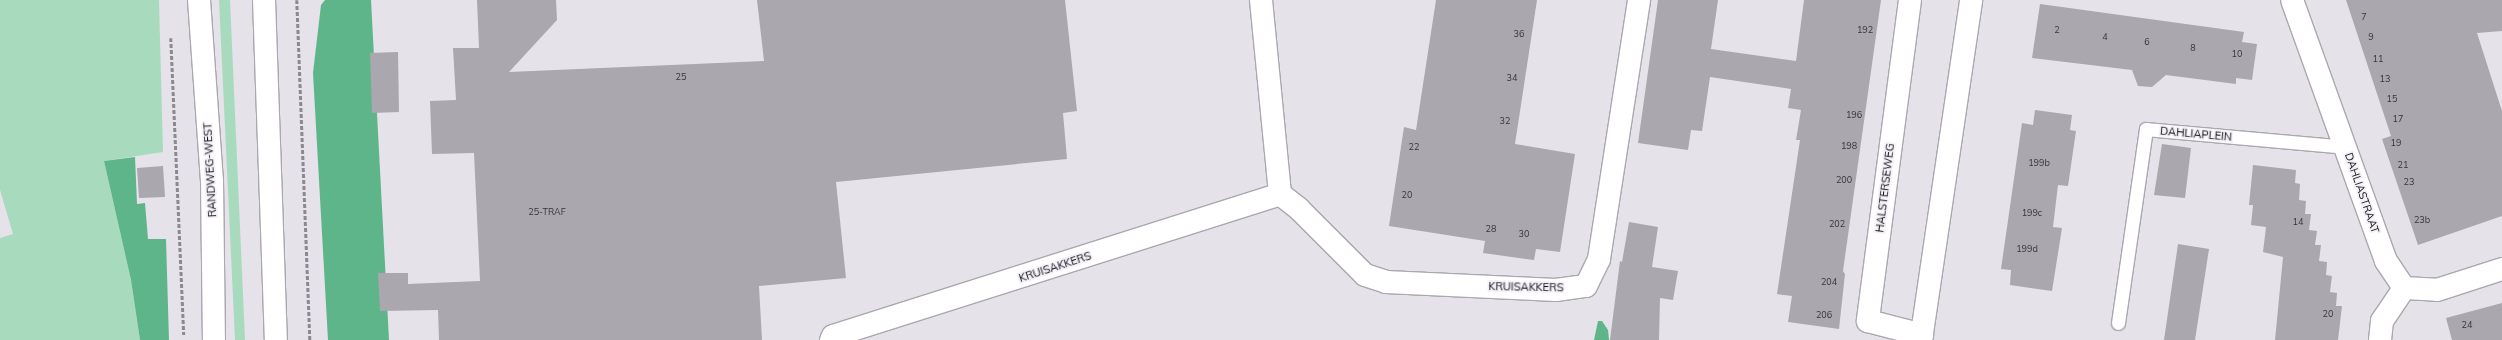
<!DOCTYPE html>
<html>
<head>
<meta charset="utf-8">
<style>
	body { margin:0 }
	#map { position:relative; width:2502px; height:340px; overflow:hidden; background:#e6e2ea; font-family:Mulish,sans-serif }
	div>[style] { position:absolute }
	.green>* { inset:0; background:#a8dbbe }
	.forest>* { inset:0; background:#5eb589 }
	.building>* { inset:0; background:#aba7ae }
	.path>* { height:2.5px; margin-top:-1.25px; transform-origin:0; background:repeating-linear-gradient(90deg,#8b888e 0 4px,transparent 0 6px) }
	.roads { filter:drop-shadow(1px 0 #aba7af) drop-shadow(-1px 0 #aba7af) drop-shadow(0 1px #aba7af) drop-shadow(0 -1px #aba7af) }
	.lane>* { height:13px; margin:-6.5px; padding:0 6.5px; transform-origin:6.5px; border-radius:6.5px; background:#fff }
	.street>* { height:22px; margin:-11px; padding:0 11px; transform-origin:11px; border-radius:11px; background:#fff }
	.primary>* { height:22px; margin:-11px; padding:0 11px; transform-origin:11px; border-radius:11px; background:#fff }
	span { translate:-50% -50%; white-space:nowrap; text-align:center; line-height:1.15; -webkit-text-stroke:3.5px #f3eff7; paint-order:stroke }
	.number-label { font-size:9px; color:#353437 }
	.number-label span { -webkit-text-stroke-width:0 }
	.street-label { font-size:11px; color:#0e0d0f }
</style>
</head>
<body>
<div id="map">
	<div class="green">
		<i style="clip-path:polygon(0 0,159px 0,163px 152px,104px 161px,131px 280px,140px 340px,0 340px,0 238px,13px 234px,0 190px)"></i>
		<i style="clip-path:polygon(219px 0,230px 0,245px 340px,235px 340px)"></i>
	</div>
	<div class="forest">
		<i style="clip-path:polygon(325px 0,371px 0,389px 340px,328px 340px,313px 73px,321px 5px)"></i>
		<i style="clip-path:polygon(135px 157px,137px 204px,145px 203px,148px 239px,166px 239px,169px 340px,140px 340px,131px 280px,104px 161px)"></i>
		<i style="clip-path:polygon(1598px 321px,1602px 321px,1608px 330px,1609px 340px,1594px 340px)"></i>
	</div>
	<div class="building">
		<i style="clip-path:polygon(477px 0,556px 0,557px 20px,509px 72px,764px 61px,757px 0,1065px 0,1077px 111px,1063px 113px,1067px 159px,836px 182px,846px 278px,759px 286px,762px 340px,439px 340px,438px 310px,380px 311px,378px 273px,408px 273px,408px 284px,480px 281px,474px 153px,432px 154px,430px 101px,456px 100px,453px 48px,479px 48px)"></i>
		<i style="clip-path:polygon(1436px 0,1537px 0,1515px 144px,1575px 154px,1560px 252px,1536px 249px,1534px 260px,1483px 253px,1485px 241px,1389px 226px,1404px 127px,1416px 130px)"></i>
		<i style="clip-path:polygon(1658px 0,1718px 0,1711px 49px,1796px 61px,1804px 0,1881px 0,1843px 271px,1845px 274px,1839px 329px,1788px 322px,1792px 296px,1777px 294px,1800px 140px,1796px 140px,1801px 110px,1788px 108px,1791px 89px,1710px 77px,1702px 131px,1691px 130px,1688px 150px,1638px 143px)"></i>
		<i style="clip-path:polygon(2346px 0,2502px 0,2502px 31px,2477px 33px,2502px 111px,2502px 216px,2418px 245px,2382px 139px,2391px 136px)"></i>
		<i style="clip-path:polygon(2040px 4px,2244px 32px,2242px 42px,2257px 44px,2252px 80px,2236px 78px,2236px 84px,2166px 75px,2152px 87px,2138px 86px,2132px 70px,2032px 58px)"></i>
		<i style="clip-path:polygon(398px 52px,399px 112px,372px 113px,370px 53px)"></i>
		<i style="clip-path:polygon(2035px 110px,2072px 115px,2070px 130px,2076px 131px,2068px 186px,2058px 185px,2053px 227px,2062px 228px,2052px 291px,2010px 285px,2011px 270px,2001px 269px,2022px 123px,2033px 125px)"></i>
		<i style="clip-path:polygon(2162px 144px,2191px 148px,2185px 198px,2154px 195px)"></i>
		<i style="clip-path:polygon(2253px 165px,2296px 170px,2295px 183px,2300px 184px,2299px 200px,2306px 201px,2305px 214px,2311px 214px,2309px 230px,2317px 231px,2315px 245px,2321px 245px,2319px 261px,2327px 262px,2326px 275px,2332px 276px,2330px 292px,2337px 293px,2336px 306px,2342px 306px,2338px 340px,2275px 340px,2283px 257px,2263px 252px,2266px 227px,2251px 225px,2253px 205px,2249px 205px)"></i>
		<i style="clip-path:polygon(163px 166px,165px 197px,139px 198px,137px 168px)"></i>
		<i style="clip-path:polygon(1629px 222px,1658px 227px,1652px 267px,1678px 271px,1673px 300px,1660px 298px,1659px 340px,1610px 340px,1620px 261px,1622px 262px)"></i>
		<i style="clip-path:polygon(2178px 244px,2209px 249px,2195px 340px,2164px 340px)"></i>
		<i style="clip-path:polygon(2502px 303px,2502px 340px,2452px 340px,2446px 318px)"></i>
	</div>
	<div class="path">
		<i style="left:297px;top:0;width:340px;rotate:87.8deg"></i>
		<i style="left:171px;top:38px;width:297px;rotate:87.5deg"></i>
	</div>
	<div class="roads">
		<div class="lane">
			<i style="left:2118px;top:323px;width:196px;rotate:-81.8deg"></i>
			<i style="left:2146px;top:129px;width:201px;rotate:5.1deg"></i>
		</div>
		<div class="street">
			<i style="left:1261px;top:0;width:195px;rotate:84.4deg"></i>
			<i style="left:1910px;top:0;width:324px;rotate:97.5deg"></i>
			<i style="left:1868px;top:321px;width:56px;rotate:14.5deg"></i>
			<i style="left:2292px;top:0;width:277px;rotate:70.2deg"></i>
			<i style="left:2386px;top:261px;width:32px;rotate:56deg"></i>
			<i style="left:2404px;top:288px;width:33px;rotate:3deg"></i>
			<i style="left:2437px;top:290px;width:68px;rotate:-17.9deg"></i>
			<i style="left:831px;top:340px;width:4px;rotate:-63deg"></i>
			<i style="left:833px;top:336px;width:469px;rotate:-17.6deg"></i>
			<i style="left:1280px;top:194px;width:24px;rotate:38deg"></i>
			<i style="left:1299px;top:209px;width:93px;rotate:45deg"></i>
			<i style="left:1365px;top:275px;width:22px;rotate:18deg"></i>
			<i style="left:1386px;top:282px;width:170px;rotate:2.7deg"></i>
			<i style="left:1556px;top:290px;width:30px;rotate:-8deg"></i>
			<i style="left:1586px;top:286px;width:30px;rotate:-64deg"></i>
			<i style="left:1599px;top:259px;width:262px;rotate:-81.2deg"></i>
			<i style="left:1921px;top:340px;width:344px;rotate:-81.6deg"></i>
			<i style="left:2380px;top:340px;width:19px;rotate:-84deg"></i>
			<i style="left:2382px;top:321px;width:40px;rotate:-56deg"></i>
		</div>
		<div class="primary">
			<i style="left:199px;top:0;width:181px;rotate:85.9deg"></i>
			<i style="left:212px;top:181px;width:159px;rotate:89.3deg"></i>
			<i style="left:264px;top:0;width:340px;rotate:88deg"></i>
		</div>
	</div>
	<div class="number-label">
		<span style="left:2364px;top:17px">7</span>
		<span style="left:1865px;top:30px">192</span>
		<span style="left:2057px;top:30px">2</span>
		<span style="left:1519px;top:34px">36</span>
		<span style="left:2105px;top:37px">4</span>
		<span style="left:2371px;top:37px">9</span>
		<span style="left:2147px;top:42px">6</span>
		<span style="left:2193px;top:48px">8</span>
		<span style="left:2237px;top:54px">10</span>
		<span style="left:2378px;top:59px">11</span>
		<span style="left:681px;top:77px">25</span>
		<span style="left:1512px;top:78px">34</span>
		<span style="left:2385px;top:79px">13</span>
		<span style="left:2392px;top:99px">15</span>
		<span style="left:1854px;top:115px">196</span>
		<span style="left:2398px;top:119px">17</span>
		<span style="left:1505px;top:121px">32</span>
		<span style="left:2396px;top:143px">19</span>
		<span style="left:1849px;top:146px">198</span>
		<span style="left:1414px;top:147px">22</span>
		<span style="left:2039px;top:163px">199b</span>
		<span style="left:2403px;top:165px">21</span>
		<span style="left:1844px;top:180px">200</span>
		<span style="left:2409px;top:182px">23</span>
		<span style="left:1407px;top:195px">20</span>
		<span style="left:547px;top:212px">25-TRAF</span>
		<span style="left:2032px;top:213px">199c</span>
		<span style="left:2422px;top:220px">23b</span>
		<span style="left:2298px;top:222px">14</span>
		<span style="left:1837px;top:224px">202</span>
		<span style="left:1491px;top:229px">28</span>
		<span style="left:1524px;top:234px">30</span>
		<span style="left:2027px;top:249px">199d</span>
		<span style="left:1829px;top:282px">204</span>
		<span style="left:2328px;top:314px">20</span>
		<span style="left:1824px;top:315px">206</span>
		<span style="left:2467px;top:325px">24</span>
	</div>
	<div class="street-label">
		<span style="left:2196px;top:134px;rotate:5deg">DAHLIAPLEIN</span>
		<span style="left:210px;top:170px;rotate:-93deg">RANDWEG-WEST</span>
		<span style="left:1885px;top:188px;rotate:-83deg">HALSTERSEWEG</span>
		<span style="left:2362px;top:193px;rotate:71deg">DAHLIASTRAAT</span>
		<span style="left:1055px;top:267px;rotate:-18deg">KRUISAKKERS</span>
		<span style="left:1526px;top:287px;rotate:1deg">KRUISAKKERS</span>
	</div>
</div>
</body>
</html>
